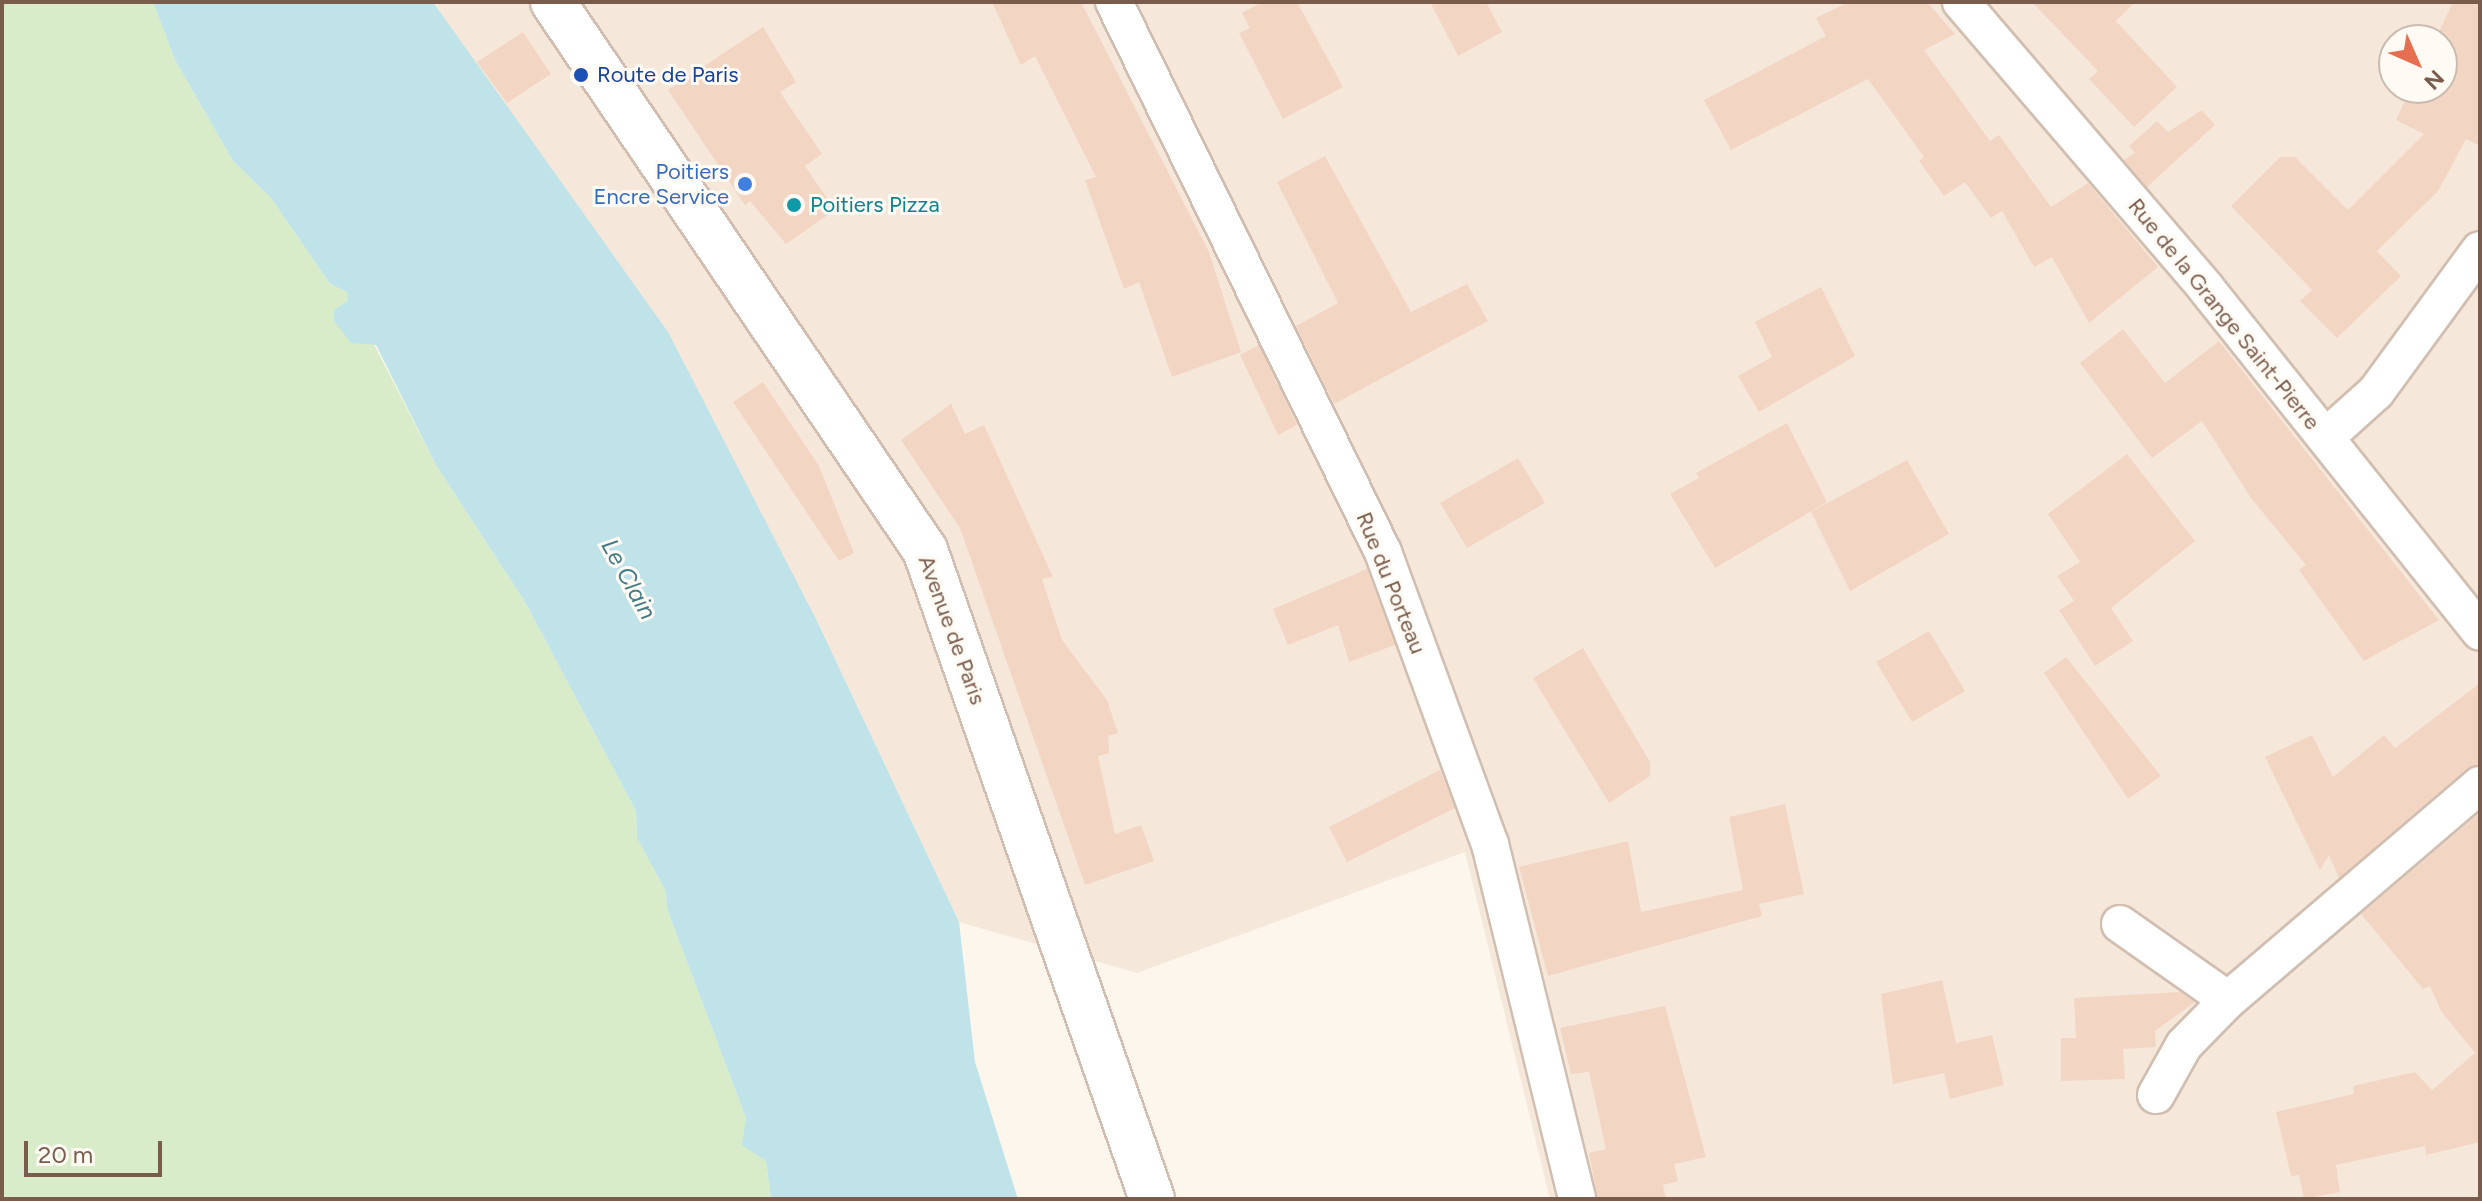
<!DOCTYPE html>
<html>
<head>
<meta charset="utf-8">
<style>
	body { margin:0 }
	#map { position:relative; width:2482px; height:1201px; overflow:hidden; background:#fdf6ec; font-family:Figtree,sans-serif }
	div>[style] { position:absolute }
	.residential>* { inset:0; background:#f5e8da }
	.green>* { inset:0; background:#d8ecc9 }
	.water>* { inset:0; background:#bfe3e8 }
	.building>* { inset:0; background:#f3d5c3 }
	.roads { filter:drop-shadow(2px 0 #d1beb0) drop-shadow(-2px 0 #d1beb0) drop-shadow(0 2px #d1beb0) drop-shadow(0 -2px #d1beb0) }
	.minor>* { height:36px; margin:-18px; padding:0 18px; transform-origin:18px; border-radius:18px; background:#fff }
	.secondary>* { height:44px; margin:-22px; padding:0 22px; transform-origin:22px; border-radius:22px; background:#fff }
	.dots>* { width:22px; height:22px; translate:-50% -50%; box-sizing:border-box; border:4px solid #fffaf3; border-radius:50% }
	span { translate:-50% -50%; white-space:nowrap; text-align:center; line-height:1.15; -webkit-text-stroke:6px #fffaf3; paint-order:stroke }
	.transit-label { font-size:22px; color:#164399 }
	.left { translate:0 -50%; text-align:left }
	.shop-label { font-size:22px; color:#366cbe }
	.right { translate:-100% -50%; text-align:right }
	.culture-label { font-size:22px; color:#0d838f }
	.street-label { font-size:22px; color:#7a5c4d }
	.water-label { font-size:24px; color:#437c86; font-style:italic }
	.frame { position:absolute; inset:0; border:4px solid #7a5c4d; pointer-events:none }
	.north { position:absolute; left:2378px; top:24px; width:80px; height:80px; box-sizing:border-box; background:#fffaf3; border:2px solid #cabbb1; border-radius:50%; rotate:135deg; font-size:22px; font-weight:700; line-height:32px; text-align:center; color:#7a5c4d }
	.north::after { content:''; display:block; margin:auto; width:28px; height:36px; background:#e76f51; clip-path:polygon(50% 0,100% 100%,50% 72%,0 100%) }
	.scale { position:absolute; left:24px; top:1141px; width:138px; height:36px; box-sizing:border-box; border:4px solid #7a5c4d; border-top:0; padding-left:10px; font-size:24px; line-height:28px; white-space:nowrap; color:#7a5c4d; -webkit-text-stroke:6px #fffaf3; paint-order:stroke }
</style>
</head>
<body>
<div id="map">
	<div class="residential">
		<i style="clip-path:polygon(evenodd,434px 2px,2480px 2px,2480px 1199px,1550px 1199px,1465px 852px,1137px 973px,959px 922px,818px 623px,434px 2px,2394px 40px,2442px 40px,2442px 88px,2394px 88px,2394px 40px)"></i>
	</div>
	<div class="green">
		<i style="clip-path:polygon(2px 2px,153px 2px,175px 60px,233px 161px,271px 198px,330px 284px,347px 292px,436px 465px,525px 602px,636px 811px,637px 838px,666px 892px,667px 909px,746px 1118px,743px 1145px,766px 1161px,771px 1199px,2px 1199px)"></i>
	</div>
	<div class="water">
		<i style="clip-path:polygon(153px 2px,433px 2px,668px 332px,818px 623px,959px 922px,975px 1062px,1018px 1199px,771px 1199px,766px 1161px,742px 1145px,746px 1118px,667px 909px,666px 892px,637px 838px,636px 811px,525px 602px,436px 465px,376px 345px,351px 343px,334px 321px,334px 310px,348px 301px,347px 292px,330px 284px,271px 198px,233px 161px,175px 60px)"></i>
	</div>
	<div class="building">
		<i style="clip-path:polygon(992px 2px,1081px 2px,1209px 252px,1241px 352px,1172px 377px,1139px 282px,1124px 289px,1085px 180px,1096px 177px,1035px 56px,1021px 65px)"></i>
		<i style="clip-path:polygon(1262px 2px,1297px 2px,1343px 87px,1283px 119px,1239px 33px,1250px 28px,1242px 13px)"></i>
		<i style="clip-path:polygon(1430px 2px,1486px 2px,1502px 32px,1458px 56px)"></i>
		<i style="clip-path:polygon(1849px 2px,1927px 2px,1955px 34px,1924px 50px,1990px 141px,1999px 135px,2051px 207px,2088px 183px,2158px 267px,2089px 323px,2052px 257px,2034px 267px,2002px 211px,1991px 218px,1965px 182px,1944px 196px,1919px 161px,1924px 157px,1868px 79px,1731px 150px,1704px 100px,1826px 36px,1816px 18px)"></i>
		<i style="clip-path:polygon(2032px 2px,2135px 2px,2116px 21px,2177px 87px,2134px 127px,2089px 79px,2098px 71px)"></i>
		<i style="clip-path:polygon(2453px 2px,2480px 2px,2480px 146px,2466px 139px,2438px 191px,2377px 251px,2401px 276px,2337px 338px,2300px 301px,2312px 290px,2231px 206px,2280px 157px,2295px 157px,2348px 210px,2424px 134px,2396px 120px,2411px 88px,2442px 88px,2442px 40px,2435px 40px)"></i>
		<i style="clip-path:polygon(763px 27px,796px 82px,780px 92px,822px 154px,805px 166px,835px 210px,786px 244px,750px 201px,745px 205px,668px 90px)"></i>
		<i style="clip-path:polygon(523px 32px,551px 74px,507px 103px,477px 62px)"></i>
		<i style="clip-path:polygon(2202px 110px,2215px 125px,2147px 187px,2124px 160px,2135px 153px,2129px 146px,2157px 121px,2168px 132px)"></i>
		<i style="clip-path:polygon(1325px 156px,1411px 312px,1467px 284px,1488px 321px,1334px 404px,1296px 326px,1338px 303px,1277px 182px)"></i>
		<i style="clip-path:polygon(1821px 287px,1855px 356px,1759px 412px,1738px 376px,1772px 357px,1755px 322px)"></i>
		<i style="clip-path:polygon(2123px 329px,2165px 383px,2219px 341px,2439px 620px,2364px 661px,2299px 570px,2306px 565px,2251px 498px,2202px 421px,2152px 458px,2080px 363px)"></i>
		<i style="clip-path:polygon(1259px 345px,1297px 425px,1278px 435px,1240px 355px)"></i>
		<i style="clip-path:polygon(763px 382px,819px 466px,854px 553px,839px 561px,733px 402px)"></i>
		<i style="clip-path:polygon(951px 404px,965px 434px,984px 425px,1053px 577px,1042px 579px,1062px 640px,1107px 700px,1118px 733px,1108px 736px,1109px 753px,1098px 756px,1115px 834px,1141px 825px,1154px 861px,1085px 885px,960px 528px,901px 440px)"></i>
		<i style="clip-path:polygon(1787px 423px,1827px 502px,1715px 568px,1670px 494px,1699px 478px,1696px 473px)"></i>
		<i style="clip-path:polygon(2127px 454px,2195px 541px,2111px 608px,2133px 641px,2095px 666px,2059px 610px,2074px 601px,2057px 576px,2080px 562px,2048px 514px)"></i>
		<i style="clip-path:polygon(1518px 458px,1545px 503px,1467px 548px,1440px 503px)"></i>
		<i style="clip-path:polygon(1907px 460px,1949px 534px,1850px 591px,1811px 512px)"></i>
		<i style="clip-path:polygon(1367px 569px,1395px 645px,1349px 662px,1338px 625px,1288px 645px,1273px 609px)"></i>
		<i style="clip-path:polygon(1929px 631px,1965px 691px,1912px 722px,1876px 662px)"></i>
		<i style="clip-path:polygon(1583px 648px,1650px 762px,1650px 776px,1609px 803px,1533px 678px)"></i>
		<i style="clip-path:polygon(2066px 657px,2161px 776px,2128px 799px,2044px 673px)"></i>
		<i style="clip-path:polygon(2480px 683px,2480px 765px,2466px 769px,2339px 878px,2329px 855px,2320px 870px,2265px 757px,2312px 735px,2333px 777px,2384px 735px,2395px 748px)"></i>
		<i style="clip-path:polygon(1440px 770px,1455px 808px,1347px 862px,1329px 827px)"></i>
		<i style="clip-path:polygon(1785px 804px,1804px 894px,1759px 904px,1762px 916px,1548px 976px,1519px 867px,1628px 841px,1641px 912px,1743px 890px,1729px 817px)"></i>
		<i style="clip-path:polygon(2480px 813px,2480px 1142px,2426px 1155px,2425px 1146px,2336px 1165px,2340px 1192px,2304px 1199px,2299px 1175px,2291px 1176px,2276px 1112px,2354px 1094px,2353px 1086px,2415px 1072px,2432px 1090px,2475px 1053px,2441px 1011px,2430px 986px,2423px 989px,2361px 914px)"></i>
		<i style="clip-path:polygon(1942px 980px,1956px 1043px,1992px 1035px,2004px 1085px,1950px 1099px,1944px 1073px,1893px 1084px,1881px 994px)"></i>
		<i style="clip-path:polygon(2180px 992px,2195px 1002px,2155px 1031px,2156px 1047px,2123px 1049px,2125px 1079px,2061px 1081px,2061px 1038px,2076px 1038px,2074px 998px)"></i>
		<i style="clip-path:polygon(1665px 1006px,1706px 1157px,1674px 1164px,1678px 1181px,1663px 1185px,1666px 1199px,1598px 1199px,1589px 1153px,1606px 1149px,1589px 1072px,1571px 1074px,1560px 1028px)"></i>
	</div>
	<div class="roads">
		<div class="minor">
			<i style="left:1114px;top:2px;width:612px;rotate:63.94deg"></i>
			<i style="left:1383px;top:552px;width:311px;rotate:69.9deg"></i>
			<i style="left:1490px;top:844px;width:366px;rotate:76.2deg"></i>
			<i style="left:1961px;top:2px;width:375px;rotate:49.4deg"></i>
			<i style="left:2205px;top:287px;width:441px;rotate:51.4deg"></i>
			<i style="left:2326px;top:437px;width:67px;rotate:-42deg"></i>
			<i style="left:2376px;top:392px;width:176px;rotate:-53.8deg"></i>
			<i style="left:2120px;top:924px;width:132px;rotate:35.1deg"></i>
			<i style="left:2156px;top:1095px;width:57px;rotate:-60.8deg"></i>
			<i style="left:2184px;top:1045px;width:63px;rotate:-45.6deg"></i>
			<i style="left:2228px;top:1000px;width:331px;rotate:-40.5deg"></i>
		</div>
		<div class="secondary">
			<i style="left:553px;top:2px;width:662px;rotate:55.83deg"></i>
			<i style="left:925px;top:550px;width:688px;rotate:70.72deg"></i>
		</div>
	</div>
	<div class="dots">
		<i style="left:581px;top:75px;background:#1a4fb4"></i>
		<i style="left:745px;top:184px;background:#3f7fe0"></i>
		<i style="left:794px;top:205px;background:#0f9aa8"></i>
	</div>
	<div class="transit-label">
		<span class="left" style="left:597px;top:75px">Route de Paris</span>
	</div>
	<div class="shop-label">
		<span class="right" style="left:729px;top:184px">Poitiers<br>Encre Service</span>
	</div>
	<div class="culture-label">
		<span class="left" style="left:810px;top:205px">Poitiers Pizza</span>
	</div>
	<div class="street-label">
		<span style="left:2224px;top:314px;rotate:51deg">Rue de la Grange Saint-Pierre</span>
		<span style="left:1391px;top:583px;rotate:68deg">Rue du Porteau</span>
		<span style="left:952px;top:630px;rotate:70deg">Avenue de Paris</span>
	</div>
	<div class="water-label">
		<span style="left:629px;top:579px;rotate:61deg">Le Clain</span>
	</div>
	<div class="frame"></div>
	<div class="north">N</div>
	<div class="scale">20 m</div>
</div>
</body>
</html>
